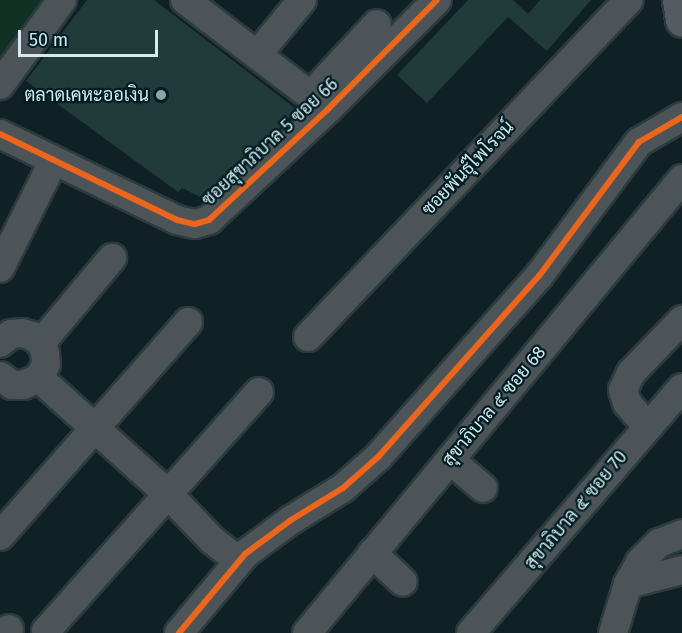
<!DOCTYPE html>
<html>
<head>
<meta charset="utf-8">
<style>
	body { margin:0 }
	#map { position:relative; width:682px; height:633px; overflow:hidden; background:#0f2124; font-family:"Fira Sans",Sarabun,sans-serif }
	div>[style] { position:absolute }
	.green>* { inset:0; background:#103123 }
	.building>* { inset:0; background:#213a3a }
	.roads { filter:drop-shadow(2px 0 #2c3b3f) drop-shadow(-2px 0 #2c3b3f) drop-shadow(0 2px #2c3b3f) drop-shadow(0 -2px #2c3b3f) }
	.minor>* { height:28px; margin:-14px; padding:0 14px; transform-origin:14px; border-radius:14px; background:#4c5457 }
	.major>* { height:33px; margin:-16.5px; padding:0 16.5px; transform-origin:16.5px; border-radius:16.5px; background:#545c61 }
	.cycleway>* { height:6px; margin:-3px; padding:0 3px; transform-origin:3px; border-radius:3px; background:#eb651d }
	.dots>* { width:16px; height:16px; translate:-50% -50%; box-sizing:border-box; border:3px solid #001d23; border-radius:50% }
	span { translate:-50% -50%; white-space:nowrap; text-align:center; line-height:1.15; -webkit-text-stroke:4.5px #001d23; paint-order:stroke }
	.poi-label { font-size:18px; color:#d4eaef }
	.right { translate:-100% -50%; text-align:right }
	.street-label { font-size:18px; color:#d4eaef }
	.scale { position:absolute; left:18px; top:30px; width:140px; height:27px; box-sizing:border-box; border:3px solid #d4eaef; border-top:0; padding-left:8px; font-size:18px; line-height:21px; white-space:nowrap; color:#d4eaef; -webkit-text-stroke:4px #001d23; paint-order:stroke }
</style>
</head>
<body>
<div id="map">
	<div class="green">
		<i style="clip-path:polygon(0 0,62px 0,0 86px)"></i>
	</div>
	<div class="building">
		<i style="clip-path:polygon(87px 0,154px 0,296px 109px,268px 142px,206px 200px,182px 188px,178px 192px,26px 81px)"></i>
		<i style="clip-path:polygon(468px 0,513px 0,528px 14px,540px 0,591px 0,547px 51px,508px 17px,427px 103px,397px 75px)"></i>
	</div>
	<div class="roads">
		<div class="minor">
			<i style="left:185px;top:0;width:180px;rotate:37.3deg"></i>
			<i style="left:257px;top:55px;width:71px;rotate:-50.7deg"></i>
			<i style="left:0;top:85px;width:105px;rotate:-53.9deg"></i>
			<i style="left:310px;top:96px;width:98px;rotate:-47.1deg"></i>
			<i style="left:0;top:134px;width:197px;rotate:25.9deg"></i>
			<i style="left:177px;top:220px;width:18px;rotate:13deg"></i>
			<i style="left:195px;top:224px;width:15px;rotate:-16deg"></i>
			<i style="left:209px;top:220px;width:163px;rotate:-43deg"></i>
			<i style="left:328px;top:109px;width:154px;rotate:-45deg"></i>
			<i style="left:0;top:268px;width:119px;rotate:-63.4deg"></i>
			<i style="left:308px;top:337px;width:465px;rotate:-46.4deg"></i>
			<i style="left:0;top:343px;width:14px;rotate:-39deg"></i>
			<i style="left:11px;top:334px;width:11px;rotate:-5deg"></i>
			<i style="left:22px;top:333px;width:10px;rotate:17deg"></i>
			<i style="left:32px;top:336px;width:11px;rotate:38deg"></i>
			<i style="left:41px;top:343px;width:11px;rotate:68deg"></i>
			<i style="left:45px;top:353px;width:11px;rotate:85deg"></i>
			<i style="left:46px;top:364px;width:16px;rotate:117deg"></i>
			<i style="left:39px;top:378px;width:17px;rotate:156deg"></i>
			<i style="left:23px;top:385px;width:11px;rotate:180deg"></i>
			<i style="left:12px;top:385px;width:15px;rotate:-143deg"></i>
			<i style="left:41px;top:343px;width:111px;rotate:-50.1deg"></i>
			<i style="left:39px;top:378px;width:173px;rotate:42deg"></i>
			<i style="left:168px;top:494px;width:64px;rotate:46.3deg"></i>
			<i style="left:212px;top:540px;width:34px;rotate:38deg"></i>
			<i style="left:647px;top:426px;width:30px;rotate:-131deg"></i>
			<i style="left:627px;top:403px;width:14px;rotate:-107deg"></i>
			<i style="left:623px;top:390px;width:19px;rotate:-65deg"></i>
			<i style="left:631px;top:373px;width:74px;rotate:-46.1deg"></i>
			<i style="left:450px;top:460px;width:43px;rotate:40.3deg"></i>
			<i style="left:0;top:536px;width:285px;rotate:-48.7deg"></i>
			<i style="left:372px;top:553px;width:42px;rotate:43.1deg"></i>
			<i style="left:628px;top:584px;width:56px;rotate:-14.5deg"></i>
			<i style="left:46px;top:631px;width:320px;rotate:-48.3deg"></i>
			<i style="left:8px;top:633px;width:4px;rotate:-76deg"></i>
			<i style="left:179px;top:633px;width:103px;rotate:-50.1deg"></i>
			<i style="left:245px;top:554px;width:57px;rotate:-36.5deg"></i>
			<i style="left:291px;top:520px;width:61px;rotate:-31.6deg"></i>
			<i style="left:343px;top:488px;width:48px;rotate:-41.6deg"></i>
			<i style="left:379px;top:456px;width:241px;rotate:-48.4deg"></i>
			<i style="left:539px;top:276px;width:167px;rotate:-53.3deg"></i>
			<i style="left:639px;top:142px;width:50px;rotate:-30.2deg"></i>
			<i style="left:307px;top:633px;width:589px;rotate:-50.44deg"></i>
			<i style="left:471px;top:633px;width:323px;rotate:-49.3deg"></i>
			<i style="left:613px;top:633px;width:51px;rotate:-73deg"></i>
			<i style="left:628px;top:584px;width:25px;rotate:-61deg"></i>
			<i style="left:640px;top:562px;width:27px;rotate:-45deg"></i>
			<i style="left:659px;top:543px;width:25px;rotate:-21deg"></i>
		</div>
		<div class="major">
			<i style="left:679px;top:0;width:20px;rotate:81deg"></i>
		</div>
	</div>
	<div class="cycleway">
		<i style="left:0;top:134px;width:197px;rotate:25.9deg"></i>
		<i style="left:177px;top:220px;width:18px;rotate:13deg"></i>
		<i style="left:195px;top:224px;width:15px;rotate:-16deg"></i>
		<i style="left:209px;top:220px;width:163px;rotate:-43deg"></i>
		<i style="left:328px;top:109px;width:154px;rotate:-45deg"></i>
		<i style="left:179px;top:633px;width:103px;rotate:-50.1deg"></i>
		<i style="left:245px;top:554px;width:57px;rotate:-36.5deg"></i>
		<i style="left:291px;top:520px;width:61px;rotate:-31.6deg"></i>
		<i style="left:343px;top:488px;width:48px;rotate:-41.6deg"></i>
		<i style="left:379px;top:456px;width:241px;rotate:-48.4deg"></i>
		<i style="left:539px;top:276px;width:167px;rotate:-53.3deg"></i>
		<i style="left:639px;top:142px;width:50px;rotate:-30.2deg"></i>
	</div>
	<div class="dots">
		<i style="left:161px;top:95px;background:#8fa4a8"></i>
	</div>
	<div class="poi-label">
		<span class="right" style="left:149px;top:95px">ตลาดเคหะออเงิน</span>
	</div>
	<div class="street-label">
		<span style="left:270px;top:142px;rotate:-43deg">ซอยสุขาภิบาล 5 ซอย 66</span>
		<span style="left:468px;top:168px;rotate:-46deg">ซอยพันธ์ุไพโรจน์</span>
		<span style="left:494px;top:406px;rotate:-50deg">สุขาภิบาล ๕ ซอย 68</span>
		<span style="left:576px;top:510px;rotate:-50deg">สุขาภิบาล ๕ ซอย 70</span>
	</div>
	<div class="scale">50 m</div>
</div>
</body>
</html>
